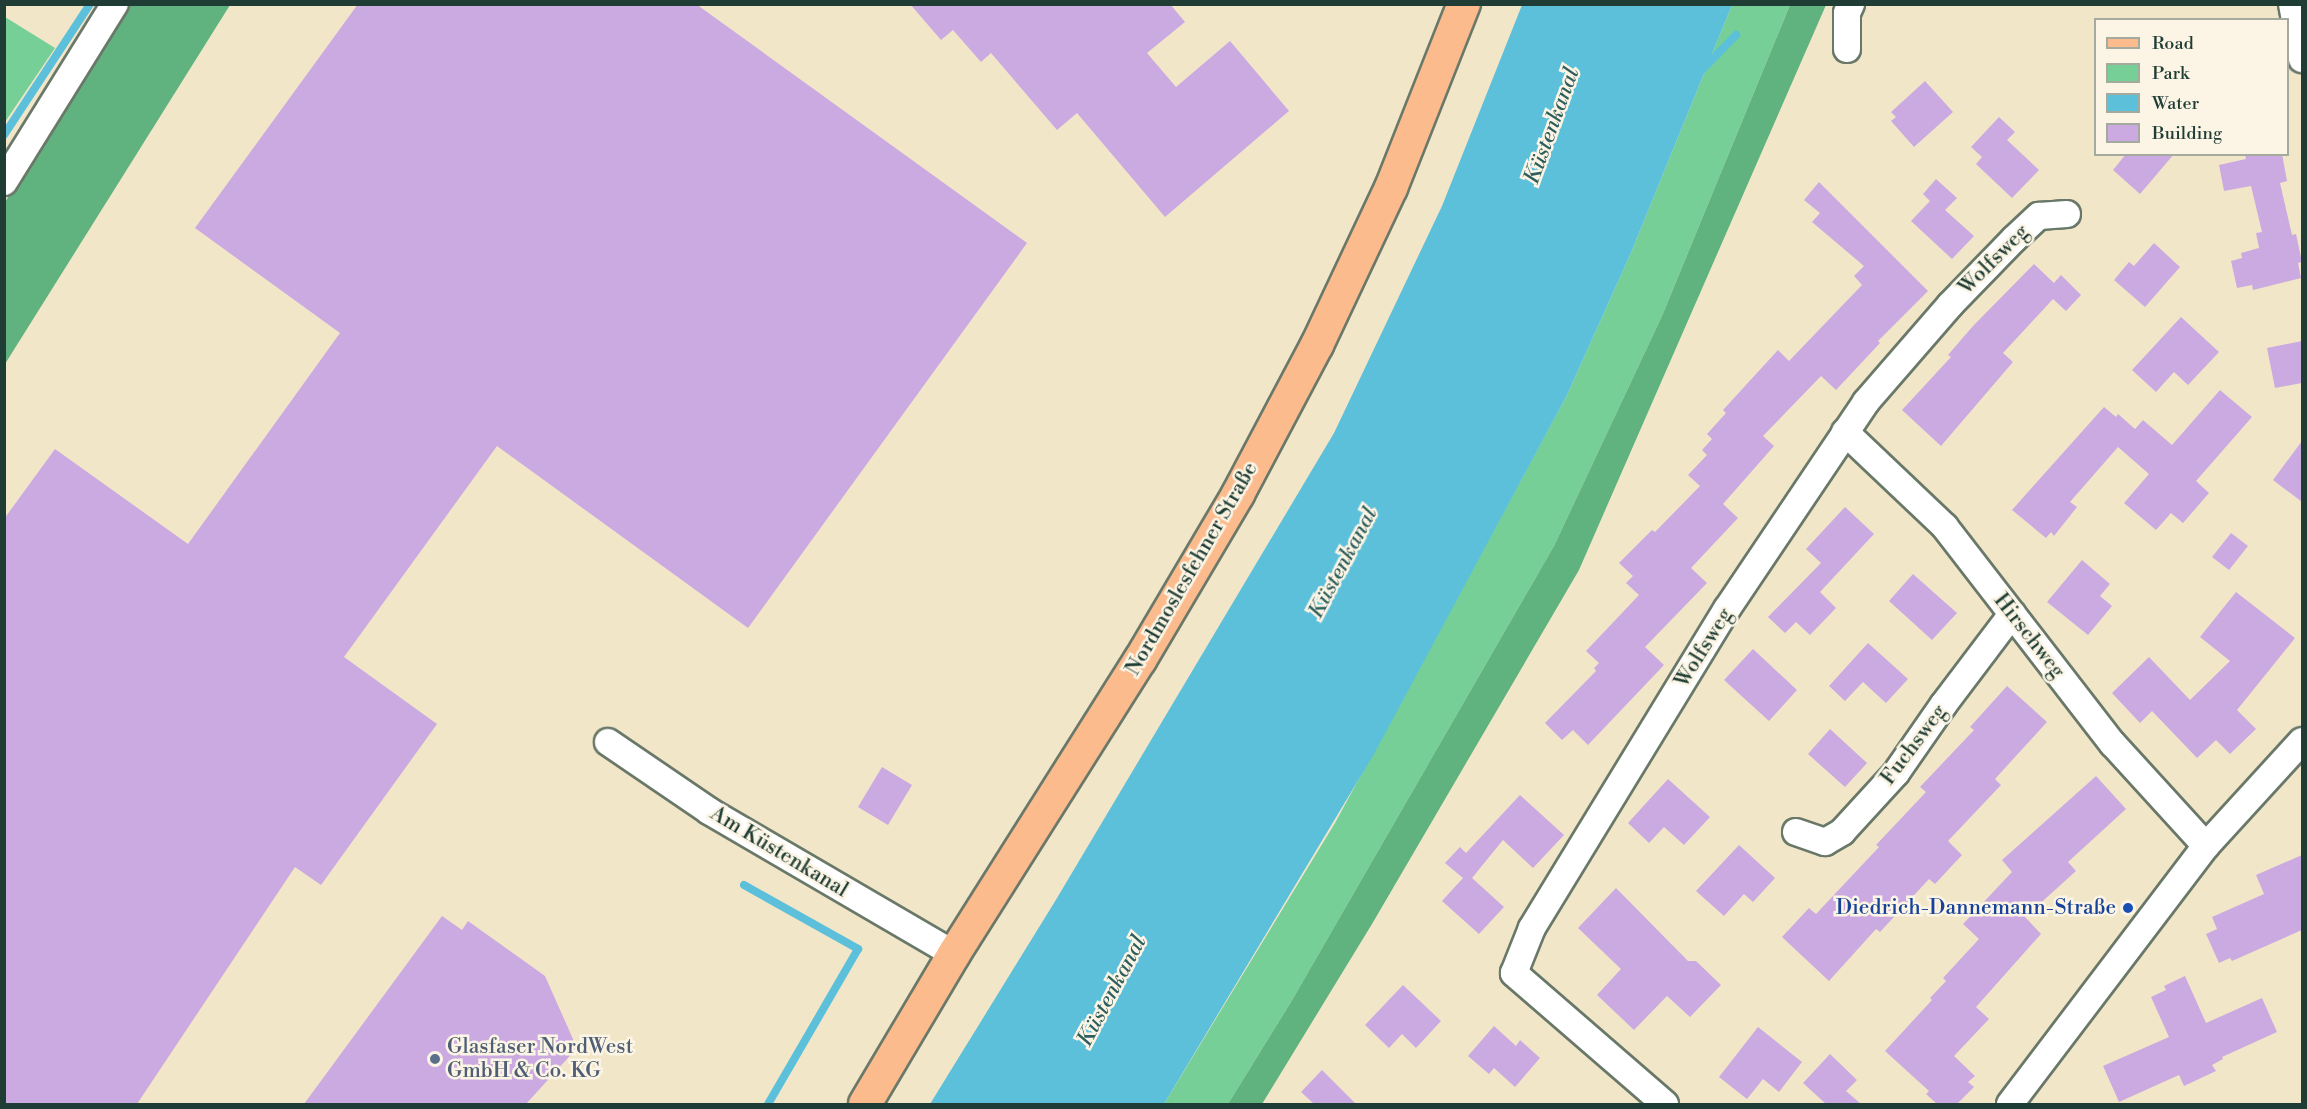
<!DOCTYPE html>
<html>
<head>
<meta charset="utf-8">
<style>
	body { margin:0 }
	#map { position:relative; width:2307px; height:1109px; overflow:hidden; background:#f2e6c9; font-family:"Libre Bodoni",serif }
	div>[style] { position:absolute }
	.green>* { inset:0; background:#75cf96 }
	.forest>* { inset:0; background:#60b27f }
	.water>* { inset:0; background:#5dc0db }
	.stream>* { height:8px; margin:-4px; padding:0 4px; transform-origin:4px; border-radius:4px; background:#5dc0db }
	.building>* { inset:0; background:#cbaae1 }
	.roads { filter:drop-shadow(2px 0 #697868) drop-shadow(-2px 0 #697868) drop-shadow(0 2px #697868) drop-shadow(0 -2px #697868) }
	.minor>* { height:26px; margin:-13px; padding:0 13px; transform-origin:13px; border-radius:13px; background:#fff }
	.major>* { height:32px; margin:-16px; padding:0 16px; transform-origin:16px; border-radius:16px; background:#fbbb8d }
	.dots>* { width:16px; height:16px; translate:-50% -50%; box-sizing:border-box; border:3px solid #fcf5e5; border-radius:50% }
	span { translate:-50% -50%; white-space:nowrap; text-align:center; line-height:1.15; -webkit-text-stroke:5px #fcf5e5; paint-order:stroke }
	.street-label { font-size:21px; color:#1f3d34 }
	.transit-label { font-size:21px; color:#164399 }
	.right { translate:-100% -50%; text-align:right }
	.service-label { font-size:21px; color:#4e5e75 }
	.left { translate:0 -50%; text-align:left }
	.water-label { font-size:22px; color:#2e5e5e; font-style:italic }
	.frame { position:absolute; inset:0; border:6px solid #1f3d34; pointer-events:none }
	.legend { position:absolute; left:2094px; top:18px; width:195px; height:138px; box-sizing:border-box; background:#fcf5e5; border:2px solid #a4ab9e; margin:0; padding:8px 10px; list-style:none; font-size:18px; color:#1f3d34 }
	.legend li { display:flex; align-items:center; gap:12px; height:30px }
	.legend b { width:30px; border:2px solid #a4ab9e }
</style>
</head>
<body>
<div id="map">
	<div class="green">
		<i style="clip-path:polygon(1732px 5px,1790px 5px,1662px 316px,1554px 546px,1291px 1002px,1228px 1104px,1164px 1104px,1335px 823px,1567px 395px,1630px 255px)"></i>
		<i style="clip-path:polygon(5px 17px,55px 48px,5px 122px)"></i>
	</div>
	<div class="forest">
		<i style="clip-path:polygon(127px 5px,230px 5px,5px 364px,5px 202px)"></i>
		<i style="clip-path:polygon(1790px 5px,1826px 5px,1579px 570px,1372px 924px,1262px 1104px,1228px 1104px,1291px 1002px,1554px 546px,1662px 316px)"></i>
	</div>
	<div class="water">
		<i style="clip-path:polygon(1522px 5px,1732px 5px,1630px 255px,1567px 395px,1374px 754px,1164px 1104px,930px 1104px,1054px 903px,1334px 433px,1442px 206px)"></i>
	</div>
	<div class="stream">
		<i style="left:1700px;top:72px;width:52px;rotate:-45.8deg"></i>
		<i style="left:4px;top:135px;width:157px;rotate:-56.7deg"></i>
		<i style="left:744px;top:885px;width:131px;rotate:29.3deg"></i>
		<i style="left:858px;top:949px;width:179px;rotate:120.1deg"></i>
	</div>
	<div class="building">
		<i style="clip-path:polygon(358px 4px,696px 4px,1027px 243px,748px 628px,497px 446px,344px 657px,437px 724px,321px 885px,295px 867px,137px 1104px,4px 1104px,4px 519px,55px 449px,188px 544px,340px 333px,195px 228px)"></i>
		<i style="clip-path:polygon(910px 4px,1170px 4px,1185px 22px,1147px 53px,1176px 87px,1230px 41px,1289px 111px,1165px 217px,1077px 113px,1057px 130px,991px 53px,981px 62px,953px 30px,941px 40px)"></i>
		<i style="clip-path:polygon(1925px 81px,1953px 112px,1914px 147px,1891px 121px,1896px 117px,1891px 112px)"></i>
		<i style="clip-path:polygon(1999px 117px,2015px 132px,2007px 140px,2039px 170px,2012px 198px,1976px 164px,1982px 157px,1971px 147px)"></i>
		<i style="clip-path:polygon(2126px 154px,2174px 154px,2140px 194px,2113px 170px)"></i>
		<i style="clip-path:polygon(2245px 154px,2282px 154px,2287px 181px,2280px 183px,2292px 235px,2296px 234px,2302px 262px,2298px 263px,2301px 278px,2253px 290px,2252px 285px,2237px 288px,2231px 261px,2242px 258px,2241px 253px,2259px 248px,2256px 233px,2262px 232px,2251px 186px,2224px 191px,2219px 165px,2246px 159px)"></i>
		<i style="clip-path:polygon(1936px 179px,1957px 198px,1945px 210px,1974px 236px,1952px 259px,1911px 221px,1930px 201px,1923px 194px)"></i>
		<i style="clip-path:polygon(1819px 182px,1928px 291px,1878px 341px,1880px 343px,1836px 390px,1821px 376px,1763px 436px,1774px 446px,1723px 504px,1738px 518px,1691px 568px,1707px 583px,1645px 647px,1664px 665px,1588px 745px,1573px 730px,1562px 740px,1545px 723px,1596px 671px,1594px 668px,1599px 663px,1586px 651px,1639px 595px,1626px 583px,1633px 576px,1619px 563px,1652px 530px,1655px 532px,1700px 486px,1688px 475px,1707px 455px,1702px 450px,1712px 439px,1707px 434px,1726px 413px,1723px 410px,1778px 350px,1789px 361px,1862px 285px,1854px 276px,1864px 266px,1812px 222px,1820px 213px,1804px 200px)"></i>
		<i style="clip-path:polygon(2154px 243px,2180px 267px,2145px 307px,2114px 280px,2129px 262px,2134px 266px)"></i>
		<i style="clip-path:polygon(2034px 264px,2054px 283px,2061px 275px,2081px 295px,2066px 311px,2053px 299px,2003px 353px,2013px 362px,1941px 446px,1902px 410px,1951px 357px,1948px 355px,1973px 326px)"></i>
		<i style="clip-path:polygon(2181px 317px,2219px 352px,2188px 385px,2174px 372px,2156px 392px,2132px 370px)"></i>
		<i style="clip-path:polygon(2302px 341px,2302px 383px,2275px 388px,2267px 348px)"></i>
		<i style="clip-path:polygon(2220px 390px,2252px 417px,2196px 481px,2209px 493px,2183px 523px,2171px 513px,2156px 530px,2124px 503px,2149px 474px,2118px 447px,2070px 502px,2077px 507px,2054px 536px,2051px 532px,2046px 538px,2012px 510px,2104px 407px,2116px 417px,2118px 414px,2135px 429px,2143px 420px,2172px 445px)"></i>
		<i style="clip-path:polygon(2302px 441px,2302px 502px,2273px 480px)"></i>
		<i style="clip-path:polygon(1845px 507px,1874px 534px,1820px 592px,1836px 608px,1810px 635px,1796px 622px,1785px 633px,1768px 617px,1821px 563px,1806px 549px)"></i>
		<i style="clip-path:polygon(2231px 533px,2248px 546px,2229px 570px,2212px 557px)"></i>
		<i style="clip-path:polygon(2082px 560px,2110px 584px,2100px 596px,2112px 606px,2088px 635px,2047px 602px)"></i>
		<i style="clip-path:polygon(1913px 574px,1957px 613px,1932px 640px,1889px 601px)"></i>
		<i style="clip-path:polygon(2236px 592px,2295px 638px,2237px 710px,2256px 729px,2230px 754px,2216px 740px,2197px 758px,2152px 711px,2140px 723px,2112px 693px,2149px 657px,2190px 700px,2230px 661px,2200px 637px)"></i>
		<i style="clip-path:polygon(1868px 643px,1908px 679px,1886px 703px,1863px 682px,1845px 701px,1829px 686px)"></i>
		<i style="clip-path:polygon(1753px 649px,1797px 690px,1769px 721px,1724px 680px)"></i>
		<i style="clip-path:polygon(2007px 686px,2047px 722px,1995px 779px,2001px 785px,1948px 841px,1962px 855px,1935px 884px,1929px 879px,1880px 932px,1876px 929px,1829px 981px,1782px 937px,1809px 908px,1816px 914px,1879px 847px,1876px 845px,1926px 792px,1920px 787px,1974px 730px,1970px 727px)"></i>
		<i style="clip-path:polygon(1830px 729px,1867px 763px,1845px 787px,1808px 754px)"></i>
		<i style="clip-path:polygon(882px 767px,912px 785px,888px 825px,858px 807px)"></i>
		<i style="clip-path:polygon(2096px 776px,2126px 809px,2068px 862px,2076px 871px,2025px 917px,2041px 934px,1976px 1007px,1989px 1019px,1954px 1056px,1975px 1076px,1968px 1082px,1974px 1087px,1957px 1104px,1937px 1104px,1926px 1094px,1929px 1091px,1885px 1051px,1932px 1000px,1930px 998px,1946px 981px,1943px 978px,1979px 939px,1963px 924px,2012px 872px,2002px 860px)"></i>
		<i style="clip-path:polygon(1668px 779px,1710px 817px,1684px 845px,1664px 827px,1649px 843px,1628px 823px)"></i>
		<i style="clip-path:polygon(1520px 795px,1564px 835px,1533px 868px,1503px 840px,1472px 878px,1504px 907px,1479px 934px,1442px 901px,1463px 878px,1445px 863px,1460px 847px,1466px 853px)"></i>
		<i style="clip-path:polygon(1739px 845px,1775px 878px,1753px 902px,1744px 894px,1724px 916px,1696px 891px)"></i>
		<i style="clip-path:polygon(2302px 855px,2302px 930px,2232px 961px,2230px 958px,2219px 963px,2206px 934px,2217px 929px,2212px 917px,2264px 894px,2256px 875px)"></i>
		<i style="clip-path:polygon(1616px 888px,1688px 961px,1696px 961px,1721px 985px,1690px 1017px,1667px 996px,1634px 1030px,1597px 995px,1621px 969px,1578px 928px)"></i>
		<i style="clip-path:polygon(442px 916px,462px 930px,468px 921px,545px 976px,577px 1048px,526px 1104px,304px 1104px)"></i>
		<i style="clip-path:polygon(2185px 976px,2206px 1023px,2262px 998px,2277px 1032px,2222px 1057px,2223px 1059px,2212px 1065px,2216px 1071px,2184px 1086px,2179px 1075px,2119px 1102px,2103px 1066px,2169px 1037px,2151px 997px,2166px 990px,2164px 986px)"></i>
		<i style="clip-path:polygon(1403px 985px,1441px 1021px,1416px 1048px,1402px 1034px,1389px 1048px,1365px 1025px)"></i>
		<i style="clip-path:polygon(1494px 1026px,1516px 1046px,1520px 1040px,1540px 1058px,1515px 1087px,1494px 1068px,1489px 1074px,1468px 1056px)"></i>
		<i style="clip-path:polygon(1758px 1027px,1802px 1062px,1779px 1092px,1763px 1079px,1747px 1099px,1719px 1077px)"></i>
		<i style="clip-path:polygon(1830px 1054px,1857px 1080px,1846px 1091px,1861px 1104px,1826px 1104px,1803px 1083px)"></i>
		<i style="clip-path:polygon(1322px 1070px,1356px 1104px,1314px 1104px,1301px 1092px)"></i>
	</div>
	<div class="roads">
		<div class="minor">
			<i style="left:2292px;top:4px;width:56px;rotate:79.7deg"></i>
			<i style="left:1847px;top:49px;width:36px;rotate:-90deg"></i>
			<i style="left:1847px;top:13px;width:10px;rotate:-66deg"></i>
			<i style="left:4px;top:182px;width:210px;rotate:-58.1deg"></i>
			<i style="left:1845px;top:432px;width:138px;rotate:43.5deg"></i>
			<i style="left:1945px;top:527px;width:274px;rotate:52.3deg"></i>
			<i style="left:2113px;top:744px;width:138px;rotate:47.6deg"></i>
			<i style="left:608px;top:742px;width:122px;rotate:34.3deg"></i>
			<i style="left:709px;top:811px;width:284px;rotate:30.3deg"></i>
			<i style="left:1796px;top:832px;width:31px;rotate:19deg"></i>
			<i style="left:1825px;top:842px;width:20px;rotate:-30deg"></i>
			<i style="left:1842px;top:832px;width:80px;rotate:-47.5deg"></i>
			<i style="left:1896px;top:773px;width:84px;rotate:-55.2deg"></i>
			<i style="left:1944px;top:704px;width:113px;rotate:-52.9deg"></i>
			<i style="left:1665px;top:1104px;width:200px;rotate:-139.1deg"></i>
			<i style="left:1514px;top:973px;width:48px;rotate:-68.2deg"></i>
			<i style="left:1532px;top:928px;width:374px;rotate:-58.6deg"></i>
			<i style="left:1727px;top:609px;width:249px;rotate:-56.1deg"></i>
			<i style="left:1866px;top:402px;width:128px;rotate:-49.1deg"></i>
			<i style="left:1950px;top:305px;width:92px;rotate:-45.9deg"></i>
			<i style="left:2014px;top:239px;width:34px;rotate:-43deg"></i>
			<i style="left:2039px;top:216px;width:28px;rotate:-4deg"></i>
			<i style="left:2010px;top:1104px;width:324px;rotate:-52.8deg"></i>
			<i style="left:2206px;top:846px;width:142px;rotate:-47.6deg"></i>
		</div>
		<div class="major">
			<i style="left:865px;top:1104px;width:174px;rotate:-59.3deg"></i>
			<i style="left:954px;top:954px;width:348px;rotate:-57.7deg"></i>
			<i style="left:1140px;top:660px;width:193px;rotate:-59.4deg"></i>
			<i style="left:1238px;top:494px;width:169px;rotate:-62.1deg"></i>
			<i style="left:1317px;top:345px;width:174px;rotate:-64.8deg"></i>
			<i style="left:1391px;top:188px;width:198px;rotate:-68.4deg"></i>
		</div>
	</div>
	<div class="dots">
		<i style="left:2128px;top:908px;background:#1a4fb4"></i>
		<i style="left:435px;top:1059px;background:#5c6f8a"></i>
	</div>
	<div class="street-label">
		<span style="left:1994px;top:260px;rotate:-45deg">Wolfsweg</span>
		<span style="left:1192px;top:569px;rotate:-60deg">Nordmoslesfehner Straße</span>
		<span style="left:2029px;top:636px;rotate:52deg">Hirschweg</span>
		<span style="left:1704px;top:648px;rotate:-58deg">Wolfsweg</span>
		<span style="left:1914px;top:745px;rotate:-53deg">Fuchsweg</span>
		<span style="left:779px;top:852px;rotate:31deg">Am Küstenkanal</span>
	</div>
	<div class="transit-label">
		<span class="right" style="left:2116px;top:908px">Diedrich-Dannemann-Straße</span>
	</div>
	<div class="service-label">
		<span class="left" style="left:447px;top:1059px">Glasfaser NordWest<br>GmbH &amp; Co. KG</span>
	</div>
	<div class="water-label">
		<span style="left:1552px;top:126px;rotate:-70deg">Küstenkanal</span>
		<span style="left:1343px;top:563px;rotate:-62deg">Küstenkanal</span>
		<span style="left:1112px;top:991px;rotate:-62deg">Küstenkanal</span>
	</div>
	<div class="frame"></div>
	<ul class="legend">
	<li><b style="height:8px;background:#fbbb8d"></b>Road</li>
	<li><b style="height:16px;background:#75cf96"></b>Park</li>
	<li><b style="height:16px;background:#5dc0db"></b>Water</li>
	<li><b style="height:16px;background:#cbaae1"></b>Building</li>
	</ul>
</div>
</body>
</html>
